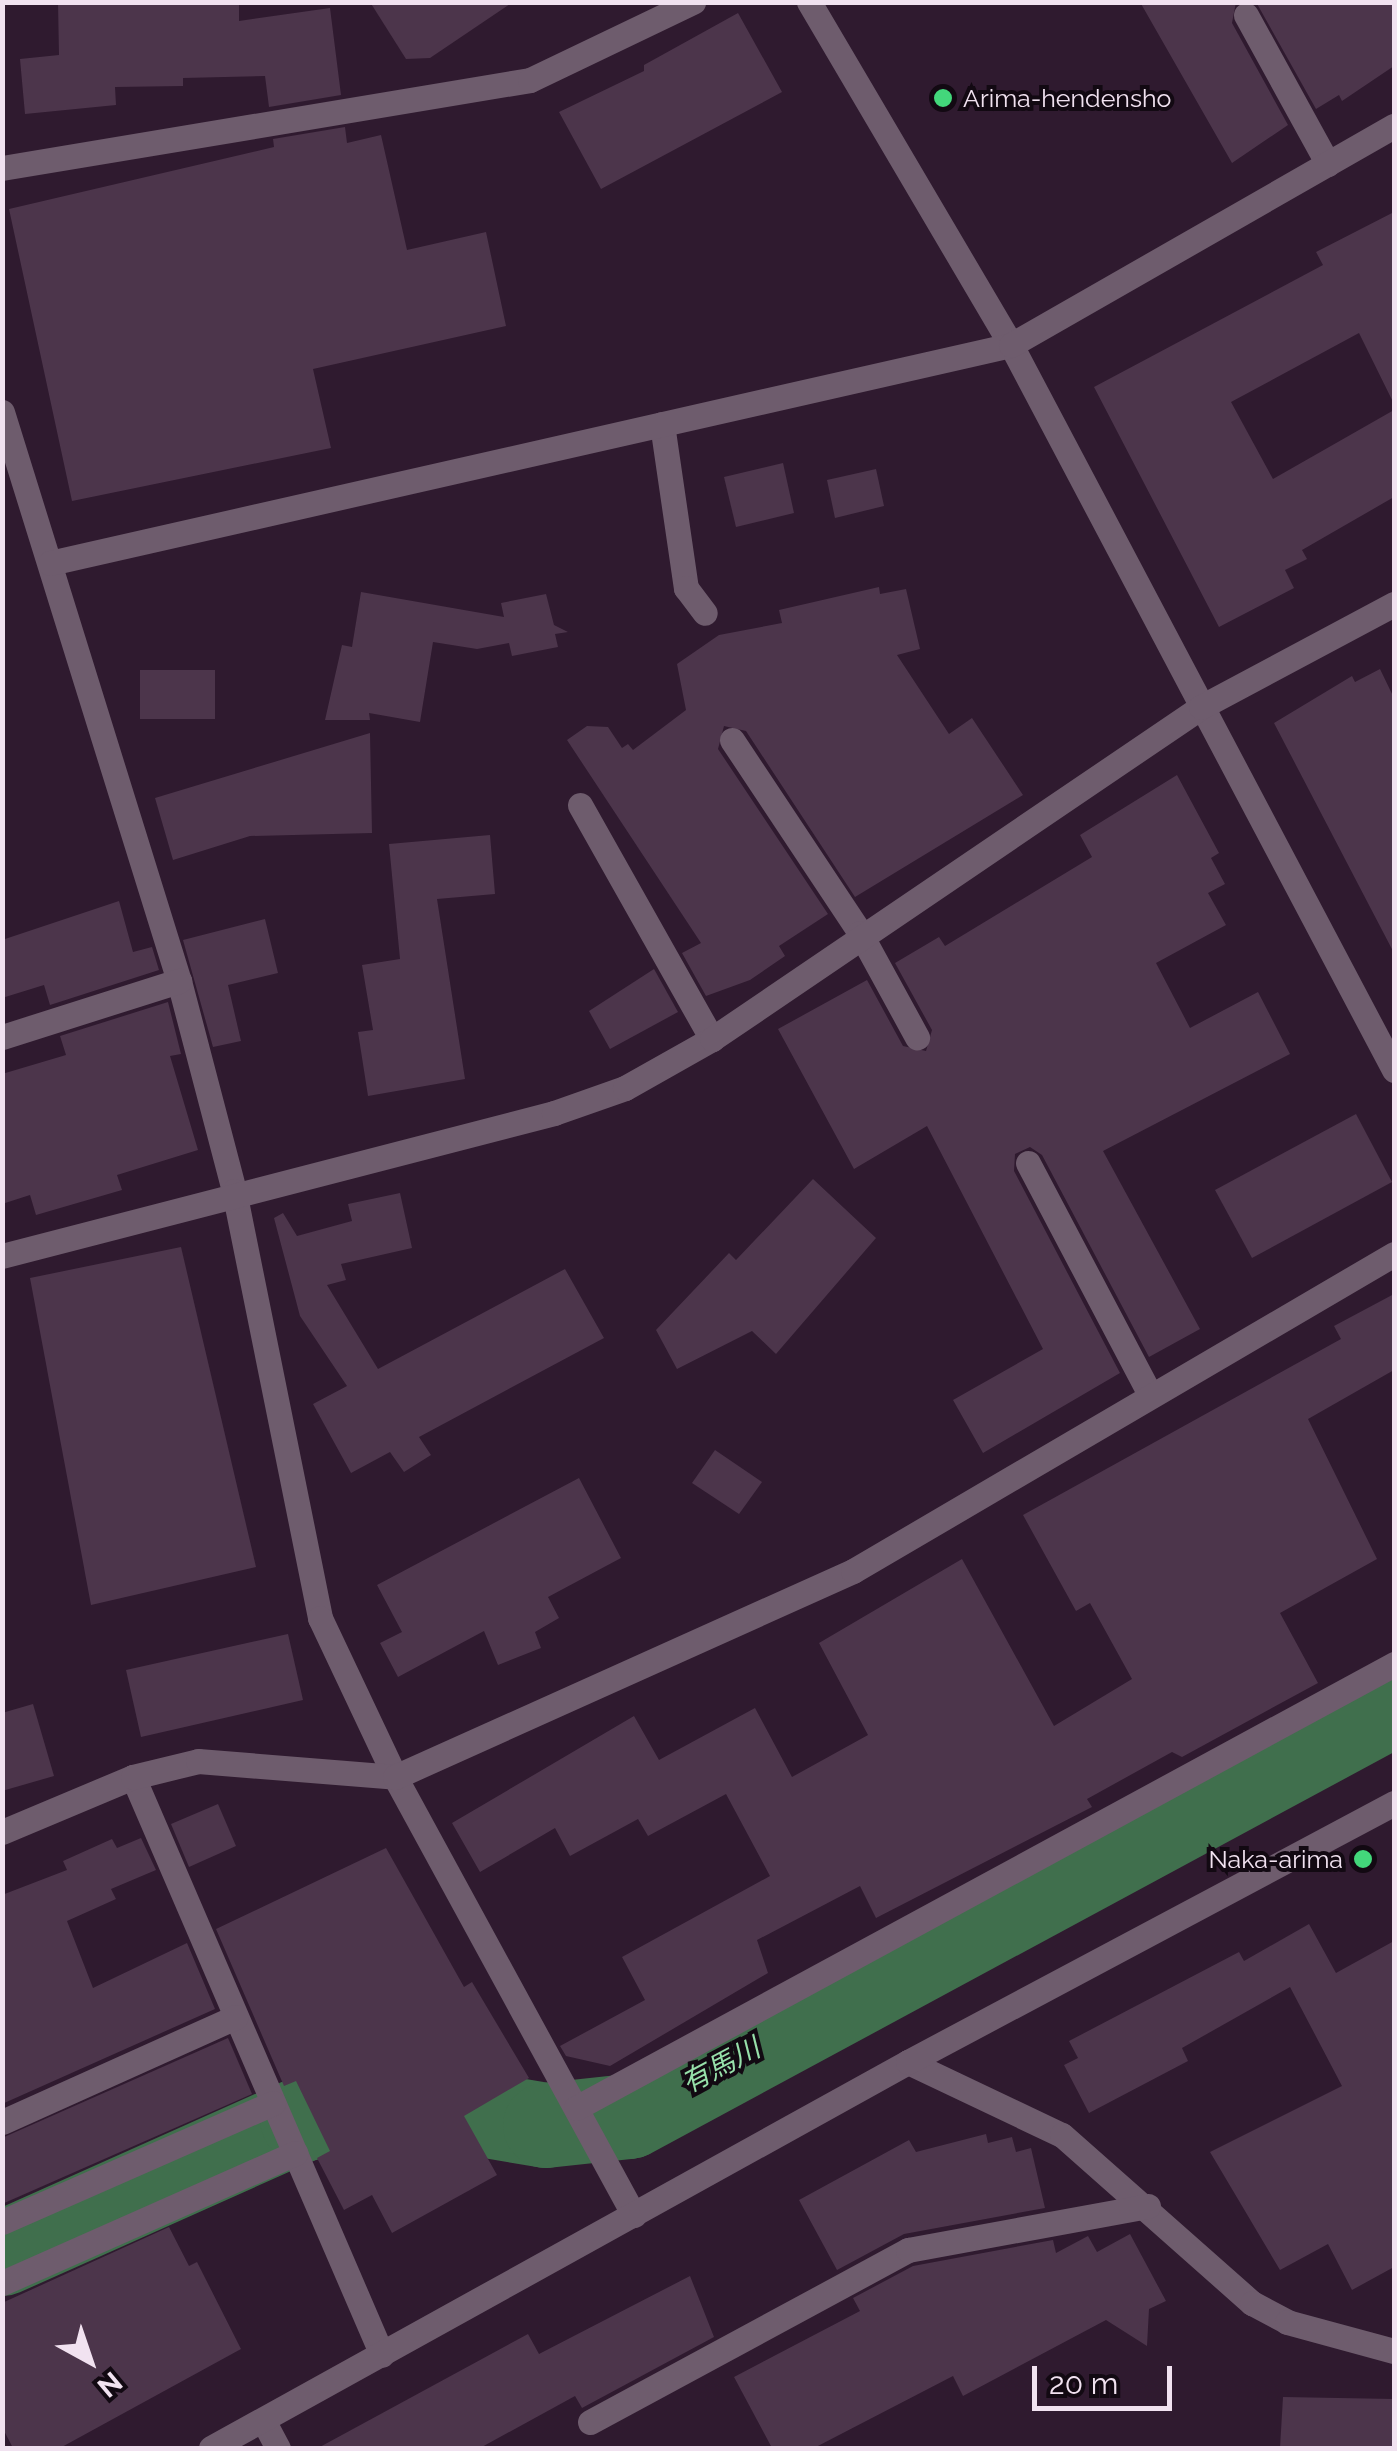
<!DOCTYPE html>
<html>
<head>
<meta charset="utf-8">
<style>
	body { margin:0 }
	#map { position:relative; width:1397px; height:2451px; overflow:hidden; background:#2f1a2f; font-family:Raleway,"Noto Sans JP",sans-serif }
	div>[style] { position:absolute }
	.river>* { height:85px; margin:-42.5px; padding:0 42.5px; transform-origin:42.5px; border-radius:42.5px; background:#406f4d }
	.building>* { inset:0; background:#4c354b }
	.minor>* { height:25px; margin:-12.5px; padding:0 12.5px; transform-origin:12.5px; border-radius:12.5px; background:#6e5c6d }
	.dots>* { width:28px; height:28px; translate:-50% -50%; box-sizing:border-box; border:5px solid #120912; border-radius:50% }
	span { translate:-50% -50%; white-space:nowrap; text-align:center; line-height:1.15; -webkit-text-stroke:8px #120912; paint-order:stroke }
	.poi-label { font-size:25px; color:#f1e2f0 }
	.left { translate:0 -50%; text-align:left }
	.right { translate:-100% -50%; text-align:right }
	.water-label { font-size:28px; color:#97e0aa; font-style:italic }
	.frame { position:absolute; inset:0; border:5px solid #f1e2f0; pointer-events:none }
	.north { position:absolute; left:40px; top:2311px; width:100px; height:100px; -webkit-text-stroke:8px #120912; paint-order:stroke; rotate:140deg; font-size:28px; font-weight:700; line-height:40px; text-align:center; color:#f1e2f0 }
	.north::after { content:''; display:block; margin:auto; width:35px; height:45px; background:#f1e2f0; clip-path:polygon(50% 0,100% 100%,50% 72%,0 100%) }
	.scale { position:absolute; left:1032px; top:2366px; width:140px; height:45px; box-sizing:border-box; border:5px solid #f1e2f0; border-top:0; padding-left:12px; font-size:30px; line-height:35px; white-space:nowrap; color:#f1e2f0; -webkit-text-stroke:8px #120912; paint-order:stroke }
</style>
</head>
<body>
<div id="map">
	<div class="river">
		<i style="left:2px;top:2253px;width:329px;rotate:-24.1deg"></i>
		<i style="left:302px;top:2119px;width:68px;rotate:-14.4deg"></i>
		<i style="left:368px;top:2102px;width:31px;rotate:-4deg"></i>
		<i style="left:399px;top:2100px;width:148px;rotate:9.7deg"></i>
		<i style="left:545px;top:2125px;width:84px;rotate:-6.1deg"></i>
		<i style="left:629px;top:2116px;width:869px;rotate:-28.36deg"></i>
	</div>
	<div class="building">
		<i style="clip-path:polygon(58px 2px,239px 5px,239px 21px,330px 8px,341px 95px,269px 107px,265px 76px,183px 78px,183px 86px,115px 87px,116px 105px,25px 114px,20px 59px,59px 55px)"></i>
		<i style="clip-path:polygon(370px 2px,513px 2px,430px 58px,406px 59px)"></i>
		<i style="clip-path:polygon(1140px 2px,1236px 2px,1232px 23px,1288px 125px,1232px 163px)"></i>
		<i style="clip-path:polygon(1256px 2px,1394px 2px,1394px 66px,1342px 101px,1339px 95px,1316px 109px)"></i>
		<i style="clip-path:polygon(738px 13px,782px 92px,601px 189px,559px 112px,644px 71px,644px 65px)"></i>
		<i style="clip-path:polygon(345px 127px,347px 143px,381px 135px,407px 250px,486px 232px,506px 326px,313px 369px,331px 448px,72px 501px,9px 209px,274px 147px,273px 139px)"></i>
		<i style="clip-path:polygon(1394px 212px,1394px 404px,1359px 333px,1231px 402px,1273px 479px,1394px 410px,1394px 497px,1302px 550px,1307px 559px,1285px 570px,1294px 588px,1219px 627px,1094px 387px,1323px 265px,1316px 252px)"></i>
		<i style="clip-path:polygon(783px 463px,794px 513px,736px 527px,724px 477px)"></i>
		<i style="clip-path:polygon(876px 469px,884px 506px,835px 518px,827px 480px)"></i>
		<i style="clip-path:polygon(879px 587px,880px 594px,906px 589px,920px 649px,897px 655px,949px 734px,972px 718px,1023px 795px,855px 897px,746px 731px,724px 726px,718px 749px,828px 914px,779px 946px,785px 956px,750px 980px,706px 996px,682px 953px,701px 943px,567px 740px,587px 726px,608px 727px,622px 748px,628px 744px,633px 750px,686px 710px,677px 664px,719px 635px,782px 623px,779px 610px)"></i>
		<i style="clip-path:polygon(361px 592px,504px 617px,501px 603px,546px 594px,554px 625px,568px 632px,555px 634px,558px 647px,512px 656px,509px 643px,477px 649px,433px 642px,420px 722px,369px 713px,370px 720px,325px 720px,342px 645px,352px 647px)"></i>
		<i style="clip-path:polygon(1380px 669px,1394px 698px,1394px 953px,1274px 723px,1352px 676px,1355px 682px)"></i>
		<i style="clip-path:polygon(140px 670px,215px 670px,215px 719px,140px 719px)"></i>
		<i style="clip-path:polygon(370px 733px,372px 833px,250px 836px,173px 860px,155px 798px)"></i>
		<i style="clip-path:polygon(1177px 775px,1219px 853px,1211px 858px,1225px 884px,1208px 893px,1226px 925px,1156px 963px,1190px 1028px,1258px 992px,1290px 1054px,1103px 1151px,1200px 1329px,1149px 1357px,1042px 1155px,1030px 1147px,1015px 1154px,1014px 1171px,1120px 1373px,983px 1453px,953px 1400px,1043px 1349px,927px 1126px,854px 1169px,778px 1029px,867px 980px,903px 1046px,926px 1051px,932px 1030px,895px 963px,939px 937px,945px 946px,1092px 857px,1080px 835px)"></i>
		<i style="clip-path:polygon(490px 835px,495px 894px,437px 899px,465px 1079px,368px 1096px,358px 1032px,373px 1030px,362px 965px,400px 959px,389px 844px)"></i>
		<i style="clip-path:polygon(119px 901px,133px 952px,152px 947px,159px 970px,50px 1005px,44px 985px,2px 998px,2px 940px)"></i>
		<i style="clip-path:polygon(265px 919px,278px 973px,228px 985px,241px 1041px,213px 1047px,183px 940px)"></i>
		<i style="clip-path:polygon(654px 969px,678px 1012px,610px 1049px,589px 1011px)"></i>
		<i style="clip-path:polygon(168px 1002px,181px 1054px,170px 1056px,198px 1150px,117px 1175px,122px 1190px,36px 1215px,30px 1195px,2px 1204px,2px 1074px,66px 1055px,60px 1036px)"></i>
		<i style="clip-path:polygon(1356px 1114px,1392px 1182px,1252px 1258px,1215px 1190px)"></i>
		<i style="clip-path:polygon(813px 1179px,876px 1238px,776px 1354px,752px 1331px,677px 1369px,656px 1330px,729px 1253px,736px 1260px)"></i>
		<i style="clip-path:polygon(400px 1193px,412px 1248px,341px 1264px,346px 1280px,327px 1285px,378px 1369px,565px 1269px,604px 1338px,419px 1437px,431px 1455px,404px 1472px,390px 1452px,351px 1473px,313px 1404px,347px 1386px,300px 1316px,274px 1218px,283px 1213px,297px 1236px,352px 1221px,348px 1204px)"></i>
		<i style="clip-path:polygon(181px 1247px,256px 1567px,91px 1605px,30px 1278px)"></i>
		<i style="clip-path:polygon(1394px 1294px,1394px 1370px,1308px 1419px,1377px 1559px,1280px 1613px,1318px 1683px,1182px 1757px,1172px 1752px,1087px 1799px,1092px 1807px,876px 1918px,860px 1886px,757px 1940px,768px 1973px,610px 2066px,566px 2056px,560px 2046px,645px 2000px,622px 1957px,770px 1876px,726px 1794px,648px 1836px,638px 1819px,570px 1856px,555px 1828px,480px 1872px,452px 1823px,634px 1716px,659px 1760px,755px 1708px,792px 1777px,868px 1735px,819px 1643px,962px 1559px,1054px 1726px,1132px 1679px,1090px 1603px,1076px 1611px,1023px 1515px,1341px 1339px,1334px 1326px)"></i>
		<i style="clip-path:polygon(715px 1450px,762px 1482px,739px 1514px,692px 1483px)"></i>
		<i style="clip-path:polygon(579px 1478px,621px 1558px,548px 1597px,559px 1618px,535px 1632px,541px 1648px,498px 1665px,484px 1631px,398px 1677px,380px 1643px,402px 1632px,377px 1585px)"></i>
		<i style="clip-path:polygon(288px 1634px,303px 1700px,141px 1737px,126px 1670px)"></i>
		<i style="clip-path:polygon(33px 1704px,54px 1776px,2px 1791px,2px 1713px)"></i>
		<i style="clip-path:polygon(218px 1804px,236px 1846px,189px 1867px,171px 1824px)"></i>
		<i style="clip-path:polygon(141px 1838px,156px 1870px,111px 1889px,116px 1899px,67px 1921px,93px 1988px,187px 1943px,215px 2009px,2px 2104px,2px 1895px,67px 1870px,63px 1861px,112px 1839px,117px 1848px)"></i>
		<i style="clip-path:polygon(386px 1848px,464px 1987px,472px 1982px,529px 2078px,464px 2116px,497px 2175px,392px 2233px,372px 2195px,344px 2210px,317px 2158px,330px 2151px,296px 2081px,284px 2086px,216px 1929px)"></i>
		<i style="clip-path:polygon(1309px 1924px,1336px 1973px,1394px 1941px,1394px 2267px,1352px 2290px,1328px 2244px,1280px 2270px,1210px 2152px,1342px 2086px,1290px 1987px,1182px 2048px,1188px 2061px,1089px 2113px,1064px 2065px,1078px 2058px,1069px 2041px,1239px 1952px,1244px 1961px)"></i>
		<i style="clip-path:polygon(228px 2038px,252px 2094px,2px 2204px,2px 2138px)"></i>
		<i style="clip-path:polygon(986px 2134px,988px 2143px,1012px 2137px,1016px 2152px,1031px 2148px,1045px 2208px,904px 2234px,837px 2270px,799px 2200px,909px 2140px,916px 2152px)"></i>
		<i style="clip-path:polygon(169px 2227px,189px 2266px,197px 2262px,241px 2349px,60px 2448px,13px 2448px,2px 2427px,2px 2303px)"></i>
		<i style="clip-path:polygon(1130px 2234px,1166px 2301px,1149px 2309px,1147px 2346px,1106px 2320px,963px 2396px,953px 2376px,814px 2448px,772px 2448px,734px 2377px,860px 2311px,853px 2298px,913px 2266px,1053px 2240px,1056px 2253px,1088px 2236px,1097px 2252px)"></i>
		<i style="clip-path:polygon(690px 2276px,714px 2337px,582px 2408px,575px 2396px,480px 2448px,318px 2448px,528px 2334px,539px 2354px)"></i>
		<i style="clip-path:polygon(1283px 2397px,1394px 2399px,1394px 2448px,1280px 2448px)"></i>
	</div>
	<div class="minor">
		<i style="left:809px;top:2px;width:398px;rotate:59.5deg"></i>
		<i style="left:1011px;top:345px;width:820px;rotate:62.15deg"></i>
		<i style="left:1246px;top:15px;width:170px;rotate:61.2deg"></i>
		<i style="left:2px;top:168px;width:535px;rotate:-9.46deg"></i>
		<i style="left:530px;top:80px;width:181px;rotate:-25.6deg"></i>
		<i style="left:2px;top:412px;width:596px;rotate:72.72deg"></i>
		<i style="left:179px;top:981px;width:217px;rotate:75.3deg"></i>
		<i style="left:234px;top:1191px;width:436px;rotate:78.6deg"></i>
		<i style="left:320px;top:1618px;width:176px;rotate:64.7deg"></i>
		<i style="left:395px;top:1777px;width:499px;rotate:61.4deg"></i>
		<i style="left:662px;top:424px;width:166px;rotate:81.7deg"></i>
		<i style="left:686px;top:588px;width:31px;rotate:53deg"></i>
		<i style="left:50px;top:563px;width:985px;rotate:-12.78deg"></i>
		<i style="left:1011px;top:345px;width:441px;rotate:-29.8deg"></i>
		<i style="left:732px;top:740px;width:232px;rotate:56.4deg"></i>
		<i style="left:860px;top:933px;width:119px;rotate:61.3deg"></i>
		<i style="left:580px;top:805px;width:269px;rotate:60.6deg"></i>
		<i style="left:2px;top:1037px;width:186px;rotate:-17.6deg"></i>
		<i style="left:1028px;top:1163px;width:261px;rotate:62.2deg"></i>
		<i style="left:2px;top:1256px;width:570px;rotate:-14.52deg"></i>
		<i style="left:554px;top:1113px;width:75px;rotate:-19.4deg"></i>
		<i style="left:625px;top:1088px;width:100px;rotate:-29.4deg"></i>
		<i style="left:712px;top:1039px;width:591px;rotate:-34.17deg"></i>
		<i style="left:1201px;top:707px;width:219px;rotate:-28.1deg"></i>
		<i style="left:133px;top:1777px;width:629px;rotate:66.69deg"></i>
		<i style="left:2px;top:1832px;width:142px;rotate:-22.8deg"></i>
		<i style="left:133px;top:1777px;width:67px;rotate:-13.8deg"></i>
		<i style="left:198px;top:1761px;width:198px;rotate:4.6deg"></i>
		<i style="left:395px;top:1777px;width:502px;rotate:-24.22deg"></i>
		<i style="left:853px;top:1571px;width:627px;rotate:-30.37deg"></i>
		<i style="left:908px;top:2062px;width:170px;rotate:25.4deg"></i>
		<i style="left:1062px;top:2135px;width:254px;rotate:41.5deg"></i>
		<i style="left:1252px;top:2303px;width:40px;rotate:28deg"></i>
		<i style="left:1287px;top:2322px;width:111px;rotate:15.2deg"></i>
		<i style="left:576px;top:2108px;width:931px;rotate:-28.49deg"></i>
		<i style="left:2px;top:2122px;width:256px;rotate:-24.2deg"></i>
		<i style="left:2px;top:2222px;width:296px;rotate:-23.7deg"></i>
		<i style="left:2px;top:2283px;width:321px;rotate:-23.9deg"></i>
		<i style="left:263px;top:2420px;width:32px;rotate:62deg"></i>
		<i style="left:590px;top:2422px;width:362px;rotate:-28.4deg"></i>
		<i style="left:908px;top:2250px;width:244px;rotate:-10.4deg"></i>
		<i style="left:211px;top:2448px;width:797px;rotate:-28.98deg"></i>
		<i style="left:908px;top:2062px;width:551px;rotate:-28.05deg"></i>
	</div>
	<div class="dots">
		<i style="left:943px;top:98px;background:#43d77b"></i>
		<i style="left:1363px;top:1859px;background:#43d77b"></i>
	</div>
	<div class="poi-label">
		<span class="left" style="left:963px;top:98px">Arima-hendensho</span>
		<span class="right" style="left:1343px;top:1859px">Naka-arima</span>
	</div>
	<div class="water-label">
		<span style="left:721px;top:2066px;rotate:-28deg">有馬川</span>
	</div>
	<div class="frame"></div>
	<div class="north">N</div>
	<div class="scale">20 m</div>
</div>
</body>
</html>
